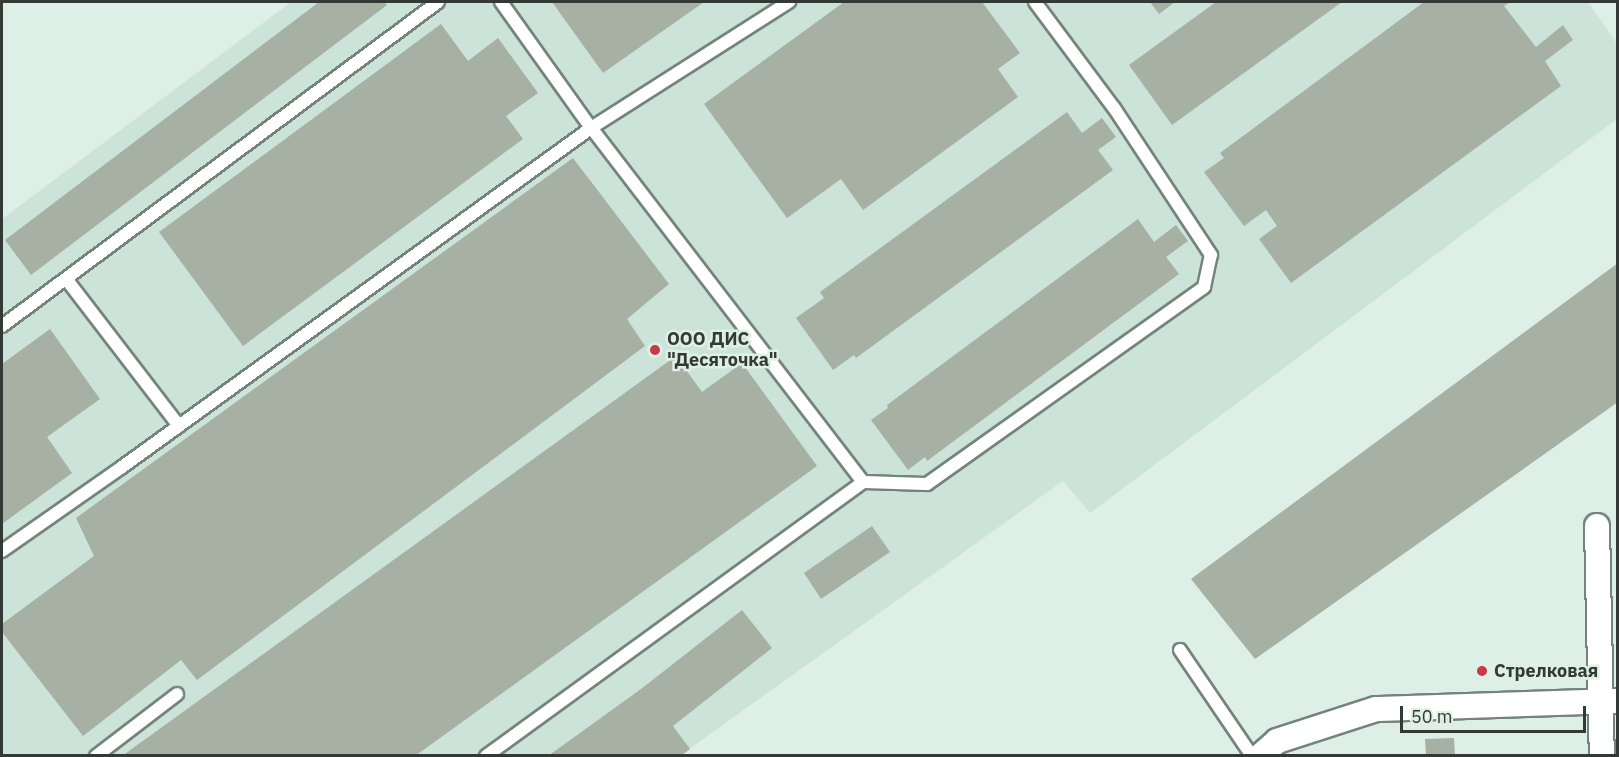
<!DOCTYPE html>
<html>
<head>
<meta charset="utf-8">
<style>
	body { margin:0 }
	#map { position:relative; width:1619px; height:757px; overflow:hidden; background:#deefe7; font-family:"IBM Plex Sans",sans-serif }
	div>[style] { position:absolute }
	.built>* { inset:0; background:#cbe3d8 }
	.building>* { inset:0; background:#a6b0a3 }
	.roads { filter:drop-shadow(2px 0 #74847d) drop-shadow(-2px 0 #74847d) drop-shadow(0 2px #74847d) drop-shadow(0 -2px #74847d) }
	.lane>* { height:12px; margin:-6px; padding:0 6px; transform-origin:6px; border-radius:6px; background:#fff }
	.street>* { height:24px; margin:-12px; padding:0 12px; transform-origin:12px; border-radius:12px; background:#fff }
	.dots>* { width:16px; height:16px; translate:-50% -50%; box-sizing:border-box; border:3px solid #deefe7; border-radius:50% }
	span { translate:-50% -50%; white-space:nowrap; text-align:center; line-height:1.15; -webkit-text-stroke:5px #deefe7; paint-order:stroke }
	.poi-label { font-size:18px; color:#323936; font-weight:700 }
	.left { translate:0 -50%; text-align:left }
	.frame { position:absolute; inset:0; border:3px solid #323936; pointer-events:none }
	.scale { position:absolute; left:1400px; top:706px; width:186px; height:27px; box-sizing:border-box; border:3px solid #323936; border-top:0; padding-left:8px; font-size:18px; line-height:21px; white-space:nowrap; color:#323936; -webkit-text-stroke:4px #deefe7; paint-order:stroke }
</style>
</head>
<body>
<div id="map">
	<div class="built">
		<i style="clip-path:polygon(291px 2px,1588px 2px,1617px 44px,1617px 119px,1090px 513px,1063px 481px,681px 755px,2px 756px,2px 219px)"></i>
	</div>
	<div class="building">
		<i style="clip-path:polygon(319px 2px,384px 2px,387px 5px,31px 275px,5px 240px)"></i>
		<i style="clip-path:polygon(552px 2px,704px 2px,603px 73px)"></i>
		<i style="clip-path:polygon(844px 2px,982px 2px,1020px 53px,998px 69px,1018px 97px,863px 210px,841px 179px,787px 218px,704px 104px)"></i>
		<i style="clip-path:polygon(1150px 2px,1175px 2px,1159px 14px)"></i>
		<i style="clip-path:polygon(1216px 2px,1342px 2px,1172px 125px,1129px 65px)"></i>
		<i style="clip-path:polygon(1424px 2px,1510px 2px,1504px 6px,1536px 47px,1563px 25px,1573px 40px,1545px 61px,1561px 86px,1291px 283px,1259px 239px,1277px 226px,1266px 210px,1244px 226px,1204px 172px,1224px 158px,1220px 153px)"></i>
		<i style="clip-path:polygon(441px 24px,468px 61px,498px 38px,538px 93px,506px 116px,523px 139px,243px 346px,159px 232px)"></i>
		<i style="clip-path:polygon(1067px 112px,1082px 133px,1102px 118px,1116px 137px,1098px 150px,1113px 170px,856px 358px,854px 355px,833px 370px,796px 318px,824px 298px,820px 292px)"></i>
		<i style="clip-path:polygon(573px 158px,669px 284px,627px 319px,645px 346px,197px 680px,181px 660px,83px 736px,2px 632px,2px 624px,94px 556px,76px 518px)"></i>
		<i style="clip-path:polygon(1138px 219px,1154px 242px,1176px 225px,1188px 241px,1166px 257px,1179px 274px,927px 461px,925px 457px,908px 470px,871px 420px,888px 408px,887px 405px)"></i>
		<i style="clip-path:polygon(1618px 263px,1618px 402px,1255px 659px,1191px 579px)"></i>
		<i style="clip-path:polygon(50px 329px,100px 399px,47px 437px,72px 473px,2px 524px,2px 364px)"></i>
		<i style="clip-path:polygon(676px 356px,702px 392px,742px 363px,817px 466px,415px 756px,122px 756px)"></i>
		<i style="clip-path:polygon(872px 526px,890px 552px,821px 599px,804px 573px)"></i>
		<i style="clip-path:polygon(742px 610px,772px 648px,673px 726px,690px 749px,681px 756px,548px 756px,641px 689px)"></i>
		<i style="clip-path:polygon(1454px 738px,1455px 756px,1426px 756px,1425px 739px)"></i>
	</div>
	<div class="roads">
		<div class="lane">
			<i style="left:67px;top:280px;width:184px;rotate:52.5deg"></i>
			<i style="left:2px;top:326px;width:543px;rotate:-36.62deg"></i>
			<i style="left:863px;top:482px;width:64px;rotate:1.8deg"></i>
			<i style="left:927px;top:484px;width:340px;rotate:-35.4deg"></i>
			<i style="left:1204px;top:287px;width:33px;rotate:-78deg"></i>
			<i style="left:1211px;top:255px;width:176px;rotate:-123.4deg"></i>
			<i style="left:1114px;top:108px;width:132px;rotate:-126.7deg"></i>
			<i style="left:2px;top:551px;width:146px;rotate:-35deg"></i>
			<i style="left:122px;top:467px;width:579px;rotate:-35.86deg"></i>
			<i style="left:591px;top:128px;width:235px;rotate:-32.5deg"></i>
			<i style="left:1180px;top:650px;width:128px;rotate:55.8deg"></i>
			<i style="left:96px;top:756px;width:102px;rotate:-37.4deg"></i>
			<i style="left:486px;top:756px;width:466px;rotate:-36deg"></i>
			<i style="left:863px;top:482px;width:446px;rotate:-127.5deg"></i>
			<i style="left:591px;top:128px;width:155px;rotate:-125.5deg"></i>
		</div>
		<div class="street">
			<i style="left:1597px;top:526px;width:230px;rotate:88.8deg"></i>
			<i style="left:1260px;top:756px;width:23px;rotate:-41deg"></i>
			<i style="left:1277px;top:741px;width:104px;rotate:-17.9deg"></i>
			<i style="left:1376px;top:709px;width:242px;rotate:-1.9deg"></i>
		</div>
	</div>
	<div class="dots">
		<i style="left:655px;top:350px;background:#c93946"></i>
		<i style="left:1482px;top:671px;background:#c93946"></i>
	</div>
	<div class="poi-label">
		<span class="left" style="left:667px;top:350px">ООО ДИС<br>"Десяточка"</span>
		<span class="left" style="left:1494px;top:671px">Стрелковая</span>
	</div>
	<div class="frame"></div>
	<div class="scale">50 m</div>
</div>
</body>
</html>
